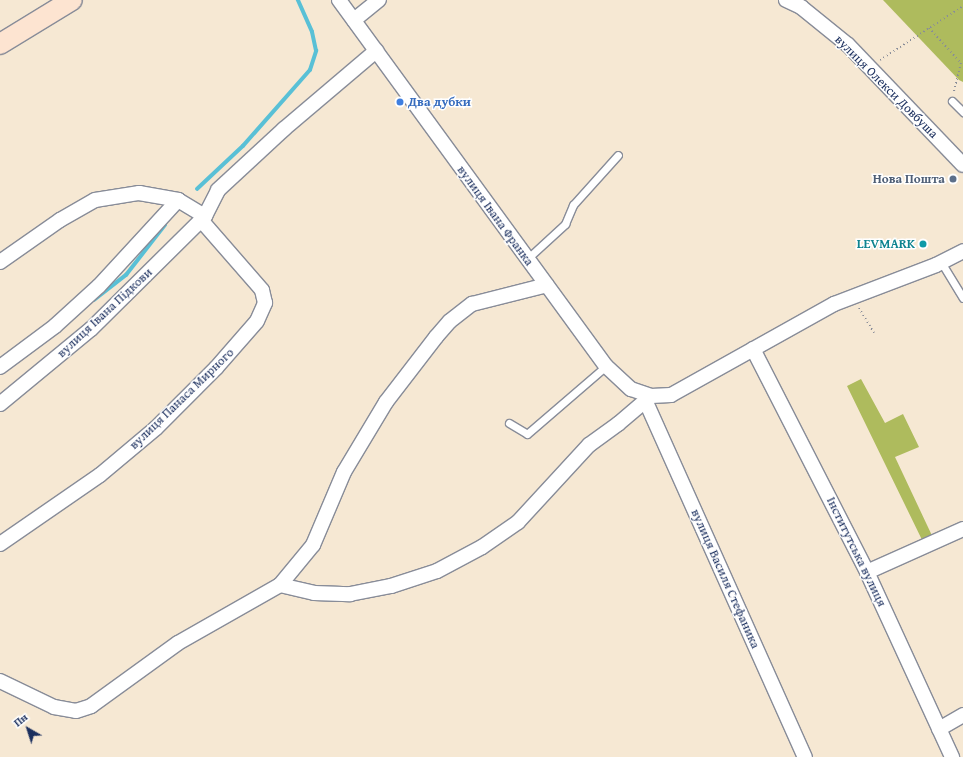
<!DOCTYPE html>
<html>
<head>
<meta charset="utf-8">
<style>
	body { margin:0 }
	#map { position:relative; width:963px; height:757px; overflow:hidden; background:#f6e8d3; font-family:"Gentium Book Plus",serif }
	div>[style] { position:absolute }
	.green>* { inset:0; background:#aebb5d }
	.stream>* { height:3.5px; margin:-1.75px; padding:0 1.75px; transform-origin:1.75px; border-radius:1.75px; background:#59c0d6 }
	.path>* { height:2px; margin-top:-1px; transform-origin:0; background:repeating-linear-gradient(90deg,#888c98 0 1px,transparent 0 4px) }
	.roads { filter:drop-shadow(1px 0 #888c98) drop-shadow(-1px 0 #888c98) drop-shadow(0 1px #888c98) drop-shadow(0 -1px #888c98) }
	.lane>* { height:7px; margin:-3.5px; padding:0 3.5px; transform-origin:3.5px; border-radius:3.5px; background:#fff }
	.street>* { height:14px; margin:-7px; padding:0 7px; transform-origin:7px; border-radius:7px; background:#fff }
	.secondary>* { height:20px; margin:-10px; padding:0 10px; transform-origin:10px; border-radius:10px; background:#fde4d1 }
	.dots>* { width:11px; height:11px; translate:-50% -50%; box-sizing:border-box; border:2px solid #fff; border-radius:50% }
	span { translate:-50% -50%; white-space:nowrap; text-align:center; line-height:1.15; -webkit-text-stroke:3px #fff; paint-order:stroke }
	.street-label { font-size:13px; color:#1b2f5e }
	.shop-label { font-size:13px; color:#366cbe; font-weight:700 }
	.left { translate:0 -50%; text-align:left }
	.service-label { font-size:13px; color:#4e5e75; font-weight:700 }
	.right { translate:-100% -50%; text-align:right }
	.culture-label { font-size:13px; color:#0d838f; font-weight:700 }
	.north { position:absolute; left:8px; top:709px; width:40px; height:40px; -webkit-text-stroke:3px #fff; paint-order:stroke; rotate:321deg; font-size:11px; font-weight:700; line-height:16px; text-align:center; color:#1b2f5e }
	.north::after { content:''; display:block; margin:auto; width:14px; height:18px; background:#1b2f5e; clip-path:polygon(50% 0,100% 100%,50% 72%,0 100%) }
</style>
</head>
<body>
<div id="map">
	<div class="green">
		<i style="clip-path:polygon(883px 0,963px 0,963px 82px,959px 80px)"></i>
		<i style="clip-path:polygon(861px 379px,885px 423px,903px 414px,919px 447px,895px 457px,935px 542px,925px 546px,847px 386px)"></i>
	</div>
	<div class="stream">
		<i style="left:197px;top:189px;width:63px;rotate:-43.1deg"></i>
		<i style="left:243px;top:146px;width:101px;rotate:-48.6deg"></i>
		<i style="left:310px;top:70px;width:20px;rotate:-72deg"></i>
		<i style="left:316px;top:51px;width:19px;rotate:-102deg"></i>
		<i style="left:312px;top:32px;width:35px;rotate:-114deg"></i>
		<i style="left:94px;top:300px;width:41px;rotate:-38deg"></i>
		<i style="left:126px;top:275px;width:63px;rotate:-52deg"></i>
	</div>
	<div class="path">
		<i style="left:929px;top:28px;width:47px;rotate:47.6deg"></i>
		<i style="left:961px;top:63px;width:30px;rotate:104deg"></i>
		<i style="left:880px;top:60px;width:99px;rotate:-33deg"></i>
		<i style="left:859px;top:308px;width:29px;rotate:59deg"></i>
	</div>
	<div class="roads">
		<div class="lane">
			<i style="left:952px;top:101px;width:16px;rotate:45deg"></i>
			<i style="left:527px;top:259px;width:52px;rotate:-42.6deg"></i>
			<i style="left:565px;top:224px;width:21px;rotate:-67deg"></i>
			<i style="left:573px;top:205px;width:67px;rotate:-48deg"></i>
			<i style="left:941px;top:262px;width:42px;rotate:58.6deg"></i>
			<i style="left:509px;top:423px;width:21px;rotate:31deg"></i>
			<i style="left:527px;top:434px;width:104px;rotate:-40.7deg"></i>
		</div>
		<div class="street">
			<i style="left:339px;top:0;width:453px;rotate:53.9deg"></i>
			<i style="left:606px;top:366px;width:34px;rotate:43deg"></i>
			<i style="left:631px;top:389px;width:21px;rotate:19deg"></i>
			<i style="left:651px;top:396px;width:20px;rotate:-3deg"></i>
			<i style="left:671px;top:395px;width:187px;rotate:-29.2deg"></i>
			<i style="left:834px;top:304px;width:109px;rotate:-20.9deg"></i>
			<i style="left:936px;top:265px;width:30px;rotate:-27deg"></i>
			<i style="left:786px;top:0;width:17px;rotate:25deg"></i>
			<i style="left:801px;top:7px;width:60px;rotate:39deg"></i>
			<i style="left:848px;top:45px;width:166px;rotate:46.2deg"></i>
			<i style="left:354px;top:20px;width:32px;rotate:-39deg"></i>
			<i style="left:0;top:262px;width:73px;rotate:-35deg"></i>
			<i style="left:60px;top:220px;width:40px;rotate:-29.7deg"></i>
			<i style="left:95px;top:200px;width:45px;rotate:-9deg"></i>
			<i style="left:139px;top:193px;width:40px;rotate:10deg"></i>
			<i style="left:753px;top:349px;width:250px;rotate:62.9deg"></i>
			<i style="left:867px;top:572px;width:204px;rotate:65.3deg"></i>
			<i style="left:0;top:367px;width:69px;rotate:-36.7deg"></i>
			<i style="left:55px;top:326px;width:59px;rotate:-42.3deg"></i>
			<i style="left:99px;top:286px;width:117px;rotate:-47.4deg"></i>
			<i style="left:178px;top:200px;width:31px;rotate:31deg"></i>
			<i style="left:646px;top:402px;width:389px;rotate:65.9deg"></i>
			<i style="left:0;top:404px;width:118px;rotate:-39.5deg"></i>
			<i style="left:91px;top:329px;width:161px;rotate:-44.7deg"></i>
			<i style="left:205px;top:216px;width:29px;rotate:-63deg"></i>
			<i style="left:218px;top:190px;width:90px;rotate:-42.7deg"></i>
			<i style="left:284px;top:129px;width:121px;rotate:-40.3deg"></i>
			<i style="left:0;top:544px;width:121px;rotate:-34.6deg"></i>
			<i style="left:100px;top:475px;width:73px;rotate:-40deg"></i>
			<i style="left:156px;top:428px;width:85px;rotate:-45deg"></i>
			<i style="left:216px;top:368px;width:62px;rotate:-48.9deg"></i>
			<i style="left:257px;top:321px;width:20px;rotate:-66deg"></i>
			<i style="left:265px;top:303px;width:13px;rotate:-103deg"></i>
			<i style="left:262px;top:290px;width:93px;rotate:-131.1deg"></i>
			<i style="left:867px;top:572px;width:105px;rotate:-24.1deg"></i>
			<i style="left:280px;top:585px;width:52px;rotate:-50.5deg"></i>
			<i style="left:313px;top:545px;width:79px;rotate:-67deg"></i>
			<i style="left:344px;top:472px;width:82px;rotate:-59deg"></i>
			<i style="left:386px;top:402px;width:82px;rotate:-52.4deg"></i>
			<i style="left:436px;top:337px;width:21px;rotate:-49deg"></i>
			<i style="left:450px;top:321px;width:28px;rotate:-38deg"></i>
			<i style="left:472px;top:304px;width:77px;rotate:-14.2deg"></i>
			<i style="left:0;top:681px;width:60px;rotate:25.7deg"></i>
			<i style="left:54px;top:707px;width:22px;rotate:10deg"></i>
			<i style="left:76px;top:711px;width:16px;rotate:-18deg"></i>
			<i style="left:91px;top:706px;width:107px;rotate:-35.9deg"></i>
			<i style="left:178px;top:643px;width:117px;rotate:-29.6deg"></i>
			<i style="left:280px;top:585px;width:35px;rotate:13deg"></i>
			<i style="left:314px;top:593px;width:36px;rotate:2deg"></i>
			<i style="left:350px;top:594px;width:42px;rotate:-11deg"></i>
			<i style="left:391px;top:586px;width:48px;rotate:-18.1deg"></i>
			<i style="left:437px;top:571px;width:51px;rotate:-28.1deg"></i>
			<i style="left:482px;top:547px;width:44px;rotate:-34.8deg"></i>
			<i style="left:518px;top:522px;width:105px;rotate:-47.3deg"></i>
			<i style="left:589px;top:445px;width:36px;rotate:-36deg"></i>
			<i style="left:618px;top:424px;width:43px;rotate:-40.3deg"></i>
			<i style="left:939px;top:729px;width:28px;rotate:-30deg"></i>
		</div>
		<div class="secondary">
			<i style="left:0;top:44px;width:84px;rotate:-31.4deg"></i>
		</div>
	</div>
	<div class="dots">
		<i style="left:400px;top:102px;background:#3f7fe0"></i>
		<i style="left:953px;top:179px;background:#5c6f8a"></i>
		<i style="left:923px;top:244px;background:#0f9aa8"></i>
	</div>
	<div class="street-label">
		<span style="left:886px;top:87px;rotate:45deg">вулиця Олекси Довбуша</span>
		<span style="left:495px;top:216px;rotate:54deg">вулиця Івана Франка</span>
		<span style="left:105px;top:313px;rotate:-43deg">вулиця Івана Підкови</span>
		<span style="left:182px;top:399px;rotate:-44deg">вулиця Панаса Мирного</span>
		<span style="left:856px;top:552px;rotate:64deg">Інститутська вулиця</span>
		<span style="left:725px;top:579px;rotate:66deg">вулиця Василя Стефаника</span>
	</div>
	<div class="shop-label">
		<span class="left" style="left:408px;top:102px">Два дубки</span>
	</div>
	<div class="service-label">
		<span class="right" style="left:945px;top:179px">Нова Пошта</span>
	</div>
	<div class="culture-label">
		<span class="right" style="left:915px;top:244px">LEVMARK</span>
	</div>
	<div class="north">Пн</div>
</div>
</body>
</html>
